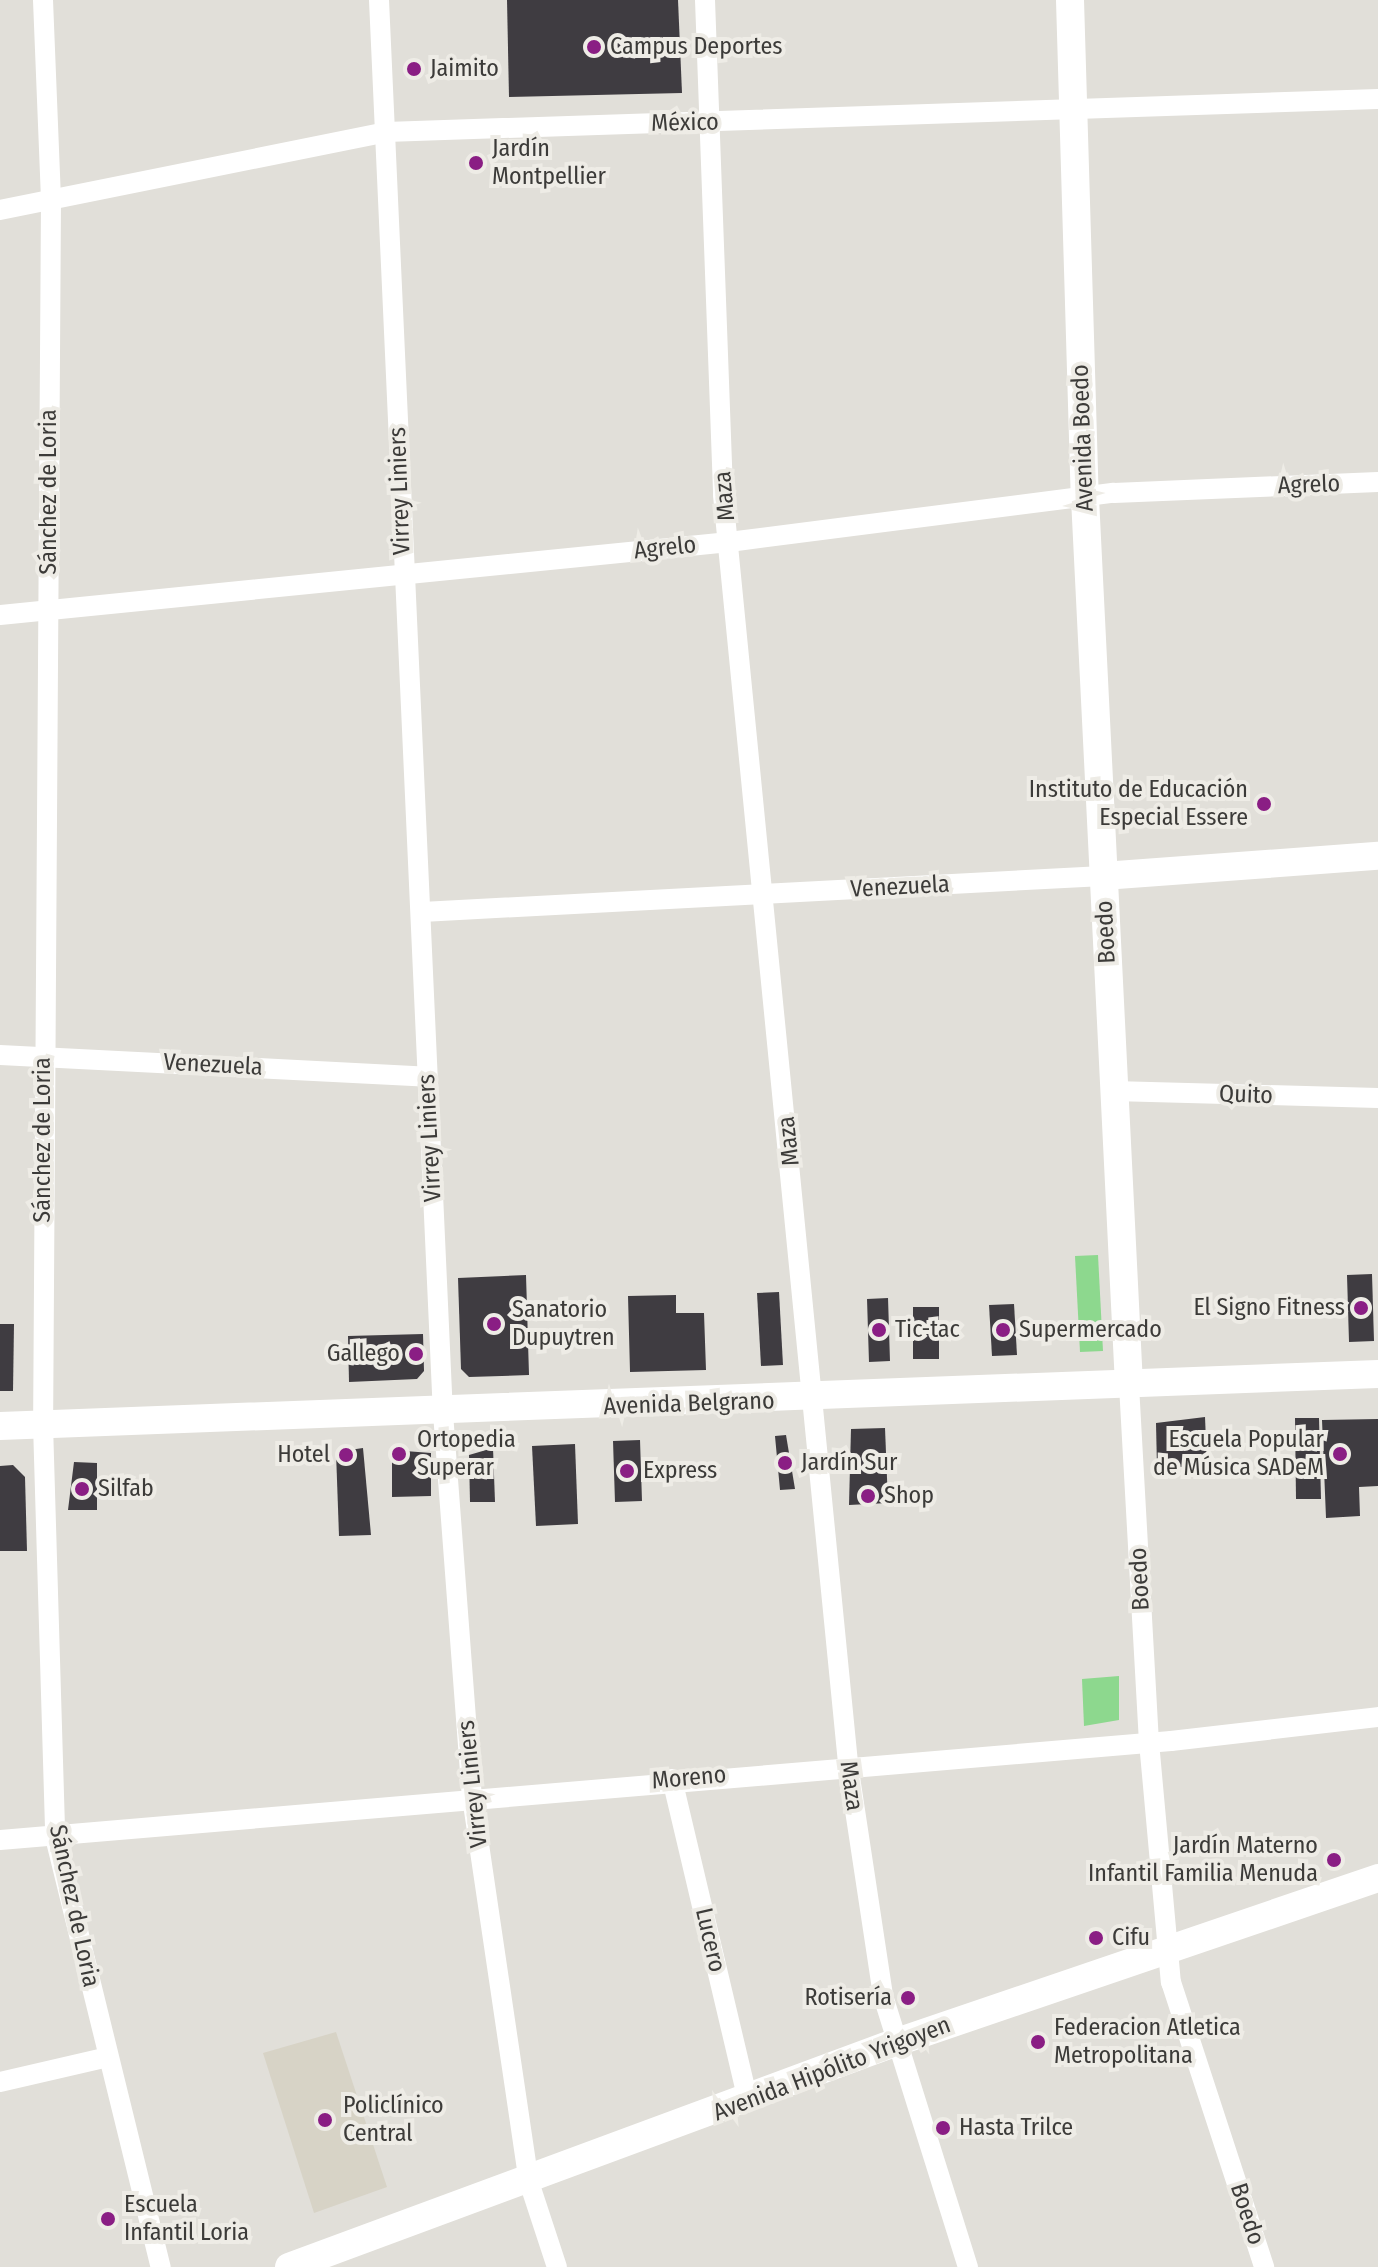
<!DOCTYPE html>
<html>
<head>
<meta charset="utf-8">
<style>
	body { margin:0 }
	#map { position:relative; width:1378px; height:2267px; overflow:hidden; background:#e1dfd9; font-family:"Fira Sans Condensed",sans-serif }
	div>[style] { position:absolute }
	.built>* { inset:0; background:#d7d3c6 }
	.green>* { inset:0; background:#8dd88e }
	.building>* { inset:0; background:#3f3c41 }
	.street>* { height:20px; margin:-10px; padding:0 10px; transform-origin:10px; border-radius:10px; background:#fff }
	.secondary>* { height:28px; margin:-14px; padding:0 14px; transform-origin:14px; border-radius:14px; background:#fff }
	.dots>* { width:22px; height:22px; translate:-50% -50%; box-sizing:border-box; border:4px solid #eeece6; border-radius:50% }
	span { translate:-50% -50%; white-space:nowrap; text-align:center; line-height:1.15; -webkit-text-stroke:8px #eeece6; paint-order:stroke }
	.poi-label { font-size:24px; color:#3c3b39 }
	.left { translate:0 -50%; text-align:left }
	.right { translate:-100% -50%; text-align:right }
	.street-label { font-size:24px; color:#3c3b39 }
</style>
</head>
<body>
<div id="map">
	<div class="built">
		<i style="clip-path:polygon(336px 2032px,387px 2187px,314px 2213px,263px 2053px)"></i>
	</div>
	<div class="green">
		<i style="clip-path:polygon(1098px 1255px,1103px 1351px,1080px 1352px,1075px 1256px)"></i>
		<i style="clip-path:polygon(1119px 1676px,1119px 1720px,1084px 1726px,1082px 1679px)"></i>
	</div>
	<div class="building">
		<i style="clip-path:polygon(507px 0,678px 0,682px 93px,509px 97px)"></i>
		<i style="clip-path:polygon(1372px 1274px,1374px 1341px,1349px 1342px,1347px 1275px)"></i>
		<i style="clip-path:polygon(526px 1275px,529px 1375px,469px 1377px,461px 1369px,458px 1278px)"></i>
		<i style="clip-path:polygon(779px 1292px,783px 1365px,761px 1366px,757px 1293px)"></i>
		<i style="clip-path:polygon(676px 1295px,676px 1313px,704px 1313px,706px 1370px,630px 1372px,628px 1296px)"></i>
		<i style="clip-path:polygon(888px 1298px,890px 1361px,869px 1362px,867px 1299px)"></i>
		<i style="clip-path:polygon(1014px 1304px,1017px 1355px,992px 1356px,989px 1305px)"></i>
		<i style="clip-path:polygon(913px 1307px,939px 1307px,939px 1359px,913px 1359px)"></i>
		<i style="clip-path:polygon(0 1324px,14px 1324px,13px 1391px,0 1391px)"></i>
		<i style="clip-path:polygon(423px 1334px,424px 1371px,417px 1379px,349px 1382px,348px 1336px)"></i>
		<i style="clip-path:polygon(1205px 1417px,1207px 1466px,1157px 1468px,1156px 1423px)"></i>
		<i style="clip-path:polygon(1295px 1418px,1319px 1418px,1321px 1499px,1296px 1499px)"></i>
		<i style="clip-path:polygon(1378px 1419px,1378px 1486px,1359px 1487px,1360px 1516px,1326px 1518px,1322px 1420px)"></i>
		<i style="clip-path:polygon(885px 1428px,888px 1503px,849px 1505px,851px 1429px)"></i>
		<i style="clip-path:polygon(786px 1435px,795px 1489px,780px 1490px,775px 1436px)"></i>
		<i style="clip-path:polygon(640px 1440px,642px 1501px,615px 1502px,613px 1441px)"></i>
		<i style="clip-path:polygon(575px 1444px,578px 1524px,536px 1526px,532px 1446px)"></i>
		<i style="clip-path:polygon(363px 1448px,371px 1535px,339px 1536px,336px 1452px)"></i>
		<i style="clip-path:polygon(493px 1448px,495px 1502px,470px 1502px,469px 1455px)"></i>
		<i style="clip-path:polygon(392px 1450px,431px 1453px,431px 1496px,392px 1497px)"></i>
		<i style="clip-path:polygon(74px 1462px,97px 1463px,97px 1510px,68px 1510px)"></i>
		<i style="clip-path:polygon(13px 1465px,25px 1477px,27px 1551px,0 1551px,0 1466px)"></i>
	</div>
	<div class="street">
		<i style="left:43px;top:0;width:200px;rotate:87.7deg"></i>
		<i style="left:51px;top:200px;width:1224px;rotate:90.37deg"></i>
		<i style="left:43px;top:1424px;width:413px;rotate:88.3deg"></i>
		<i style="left:55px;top:1837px;width:443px;rotate:76.2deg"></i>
		<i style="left:379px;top:0;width:1414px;rotate:87.41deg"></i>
		<i style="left:443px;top:1413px;width:385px;rotate:85.7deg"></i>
		<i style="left:472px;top:1797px;width:389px;rotate:81.6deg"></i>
		<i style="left:529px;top:2182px;width:89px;rotate:71.8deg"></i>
		<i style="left:705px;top:0;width:495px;rotate:87.9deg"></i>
		<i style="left:723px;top:495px;width:1275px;rotate:84.37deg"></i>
		<i style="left:848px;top:1764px;width:235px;rotate:81.4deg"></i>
		<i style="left:883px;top:1996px;width:284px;rotate:72.6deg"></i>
		<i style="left:0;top:210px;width:394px;rotate:-11.4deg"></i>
		<i style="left:386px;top:132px;width:993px;rotate:-1.91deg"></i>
		<i style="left:0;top:615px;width:733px;rotate:-5.72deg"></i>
		<i style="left:729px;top:542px;width:388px;rotate:-7.3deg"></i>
		<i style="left:1114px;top:493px;width:264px;rotate:-2.4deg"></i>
		<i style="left:422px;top:912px;width:682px;rotate:-3.03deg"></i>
		<i style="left:0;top:1055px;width:428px;rotate:2.9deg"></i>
		<i style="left:1113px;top:1091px;width:265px;rotate:1.5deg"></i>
		<i style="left:1129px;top:1385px;width:358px;rotate:86.8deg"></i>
		<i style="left:1149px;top:1742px;width:241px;rotate:84.8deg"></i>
		<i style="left:1171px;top:1982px;width:300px;rotate:71.9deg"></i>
		<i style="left:672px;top:1779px;width:331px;rotate:76.7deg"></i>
		<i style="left:0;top:1840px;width:1175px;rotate:-4.83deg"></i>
		<i style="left:1171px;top:1741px;width:208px;rotate:-6.6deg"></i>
		<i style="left:0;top:2082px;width:111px;rotate:-13deg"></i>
	</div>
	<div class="secondary">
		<i style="left:1070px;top:0;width:498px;rotate:88.3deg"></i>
		<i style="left:1085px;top:498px;width:888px;rotate:87.16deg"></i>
		<i style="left:1103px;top:876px;width:276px;rotate:-4.2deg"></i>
		<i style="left:0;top:1426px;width:1379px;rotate:-2.16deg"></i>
		<i style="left:289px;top:2267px;width:645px;rotate:-20.32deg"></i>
		<i style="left:894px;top:2043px;width:511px;rotate:-18.82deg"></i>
	</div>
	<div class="dots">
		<i style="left:594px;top:47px;background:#8a1e84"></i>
		<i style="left:414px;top:69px;background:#8a1e84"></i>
		<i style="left:476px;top:163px;background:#8a1e84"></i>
		<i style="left:1264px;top:804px;background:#8a1e84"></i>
		<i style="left:1361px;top:1308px;background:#8a1e84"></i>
		<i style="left:494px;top:1324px;background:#8a1e84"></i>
		<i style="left:879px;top:1330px;background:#8a1e84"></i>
		<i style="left:1003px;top:1330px;background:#8a1e84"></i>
		<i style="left:416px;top:1354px;background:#8a1e84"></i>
		<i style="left:399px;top:1454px;background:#8a1e84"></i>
		<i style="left:1340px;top:1454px;background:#8a1e84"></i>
		<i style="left:346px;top:1455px;background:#8a1e84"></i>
		<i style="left:785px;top:1463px;background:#8a1e84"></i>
		<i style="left:627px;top:1471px;background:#8a1e84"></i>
		<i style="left:82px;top:1489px;background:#8a1e84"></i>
		<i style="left:868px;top:1496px;background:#8a1e84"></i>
		<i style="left:1334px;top:1860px;background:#8a1e84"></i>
		<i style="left:1096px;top:1938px;background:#8a1e84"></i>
		<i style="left:908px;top:1998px;background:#8a1e84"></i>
		<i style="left:1038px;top:2042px;background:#8a1e84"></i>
		<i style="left:325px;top:2120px;background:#8a1e84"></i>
		<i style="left:943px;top:2128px;background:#8a1e84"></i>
		<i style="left:108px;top:2219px;background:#8a1e84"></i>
	</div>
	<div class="poi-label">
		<span class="left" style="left:610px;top:47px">Campus Deportes</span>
		<span class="left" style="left:430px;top:69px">Jaimito</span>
		<span class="left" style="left:492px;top:163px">Jardín<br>Montpellier</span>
		<span class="right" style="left:1248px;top:804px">Instituto de Educación<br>Especial Essere</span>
		<span class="right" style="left:1345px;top:1308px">El Signo Fitness</span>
		<span class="left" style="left:512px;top:1324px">Sanatorio<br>Dupuytren</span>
		<span class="left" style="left:895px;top:1330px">Tic-tac</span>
		<span class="left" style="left:1019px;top:1330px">Supermercado</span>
		<span class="right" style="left:400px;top:1354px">Gallego</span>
		<span class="left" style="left:417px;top:1454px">Ortopedia<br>Superar</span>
		<span class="right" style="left:1324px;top:1454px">Escuela Popular<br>de Música SADeM</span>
		<span class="right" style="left:330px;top:1455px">Hotel</span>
		<span class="left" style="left:801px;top:1463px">Jardín Sur</span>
		<span class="left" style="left:643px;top:1471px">Express</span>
		<span class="left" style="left:98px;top:1489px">Silfab</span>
		<span class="left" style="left:884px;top:1496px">Shop</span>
		<span class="right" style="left:1318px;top:1860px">Jardín Materno<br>Infantil Familia Menuda</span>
		<span class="left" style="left:1112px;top:1938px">Cifu</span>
		<span class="right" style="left:892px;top:1998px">Rotisería</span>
		<span class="left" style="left:1054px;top:2042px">Federacion Atletica<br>Metropolitana</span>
		<span class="left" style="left:343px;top:2120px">Policlínico<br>Central</span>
		<span class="left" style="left:959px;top:2128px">Hasta Trilce</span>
		<span class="left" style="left:124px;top:2219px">Escuela<br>Infantil Loria</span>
	</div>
	<div class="street-label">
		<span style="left:685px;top:123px;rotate:-1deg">México</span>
		<span style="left:1083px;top:438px;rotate:-92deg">Avenida Boedo</span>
		<span style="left:1309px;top:485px;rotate:-2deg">Agrelo</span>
		<span style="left:400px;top:491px;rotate:-92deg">Virrey Liniers</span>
		<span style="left:49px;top:492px;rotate:-90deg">Sánchez de Loria</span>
		<span style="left:725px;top:496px;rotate:-95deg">Maza</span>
		<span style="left:665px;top:548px;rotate:-6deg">Agrelo</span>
		<span style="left:900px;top:887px;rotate:-3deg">Venezuela</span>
		<span style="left:1106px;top:932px;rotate:-93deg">Boedo</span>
		<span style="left:213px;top:1065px;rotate:3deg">Venezuela</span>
		<span style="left:1246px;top:1095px;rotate:2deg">Quito</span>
		<span style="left:430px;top:1138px;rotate:-93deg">Virrey Liniers</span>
		<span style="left:43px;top:1140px;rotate:-90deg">Sánchez de Loria</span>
		<span style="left:789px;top:1141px;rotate:-96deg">Maza</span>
		<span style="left:689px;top:1404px;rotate:-2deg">Avenida Belgrano</span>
		<span style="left:1140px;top:1579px;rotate:-93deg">Boedo</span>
		<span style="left:689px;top:1778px;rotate:-5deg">Moreno</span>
		<span style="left:473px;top:1784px;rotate:-96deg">Virrey Liniers</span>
		<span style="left:851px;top:1786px;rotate:82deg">Maza</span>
		<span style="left:74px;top:1906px;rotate:78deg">Sánchez de Loria</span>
		<span style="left:710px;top:1940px;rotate:77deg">Lucero</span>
		<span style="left:832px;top:2069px;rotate:-21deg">Avenida Hipólito Yrigoyen</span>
		<span style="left:1247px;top:2214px;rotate:72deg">Boedo</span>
	</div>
</div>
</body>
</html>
